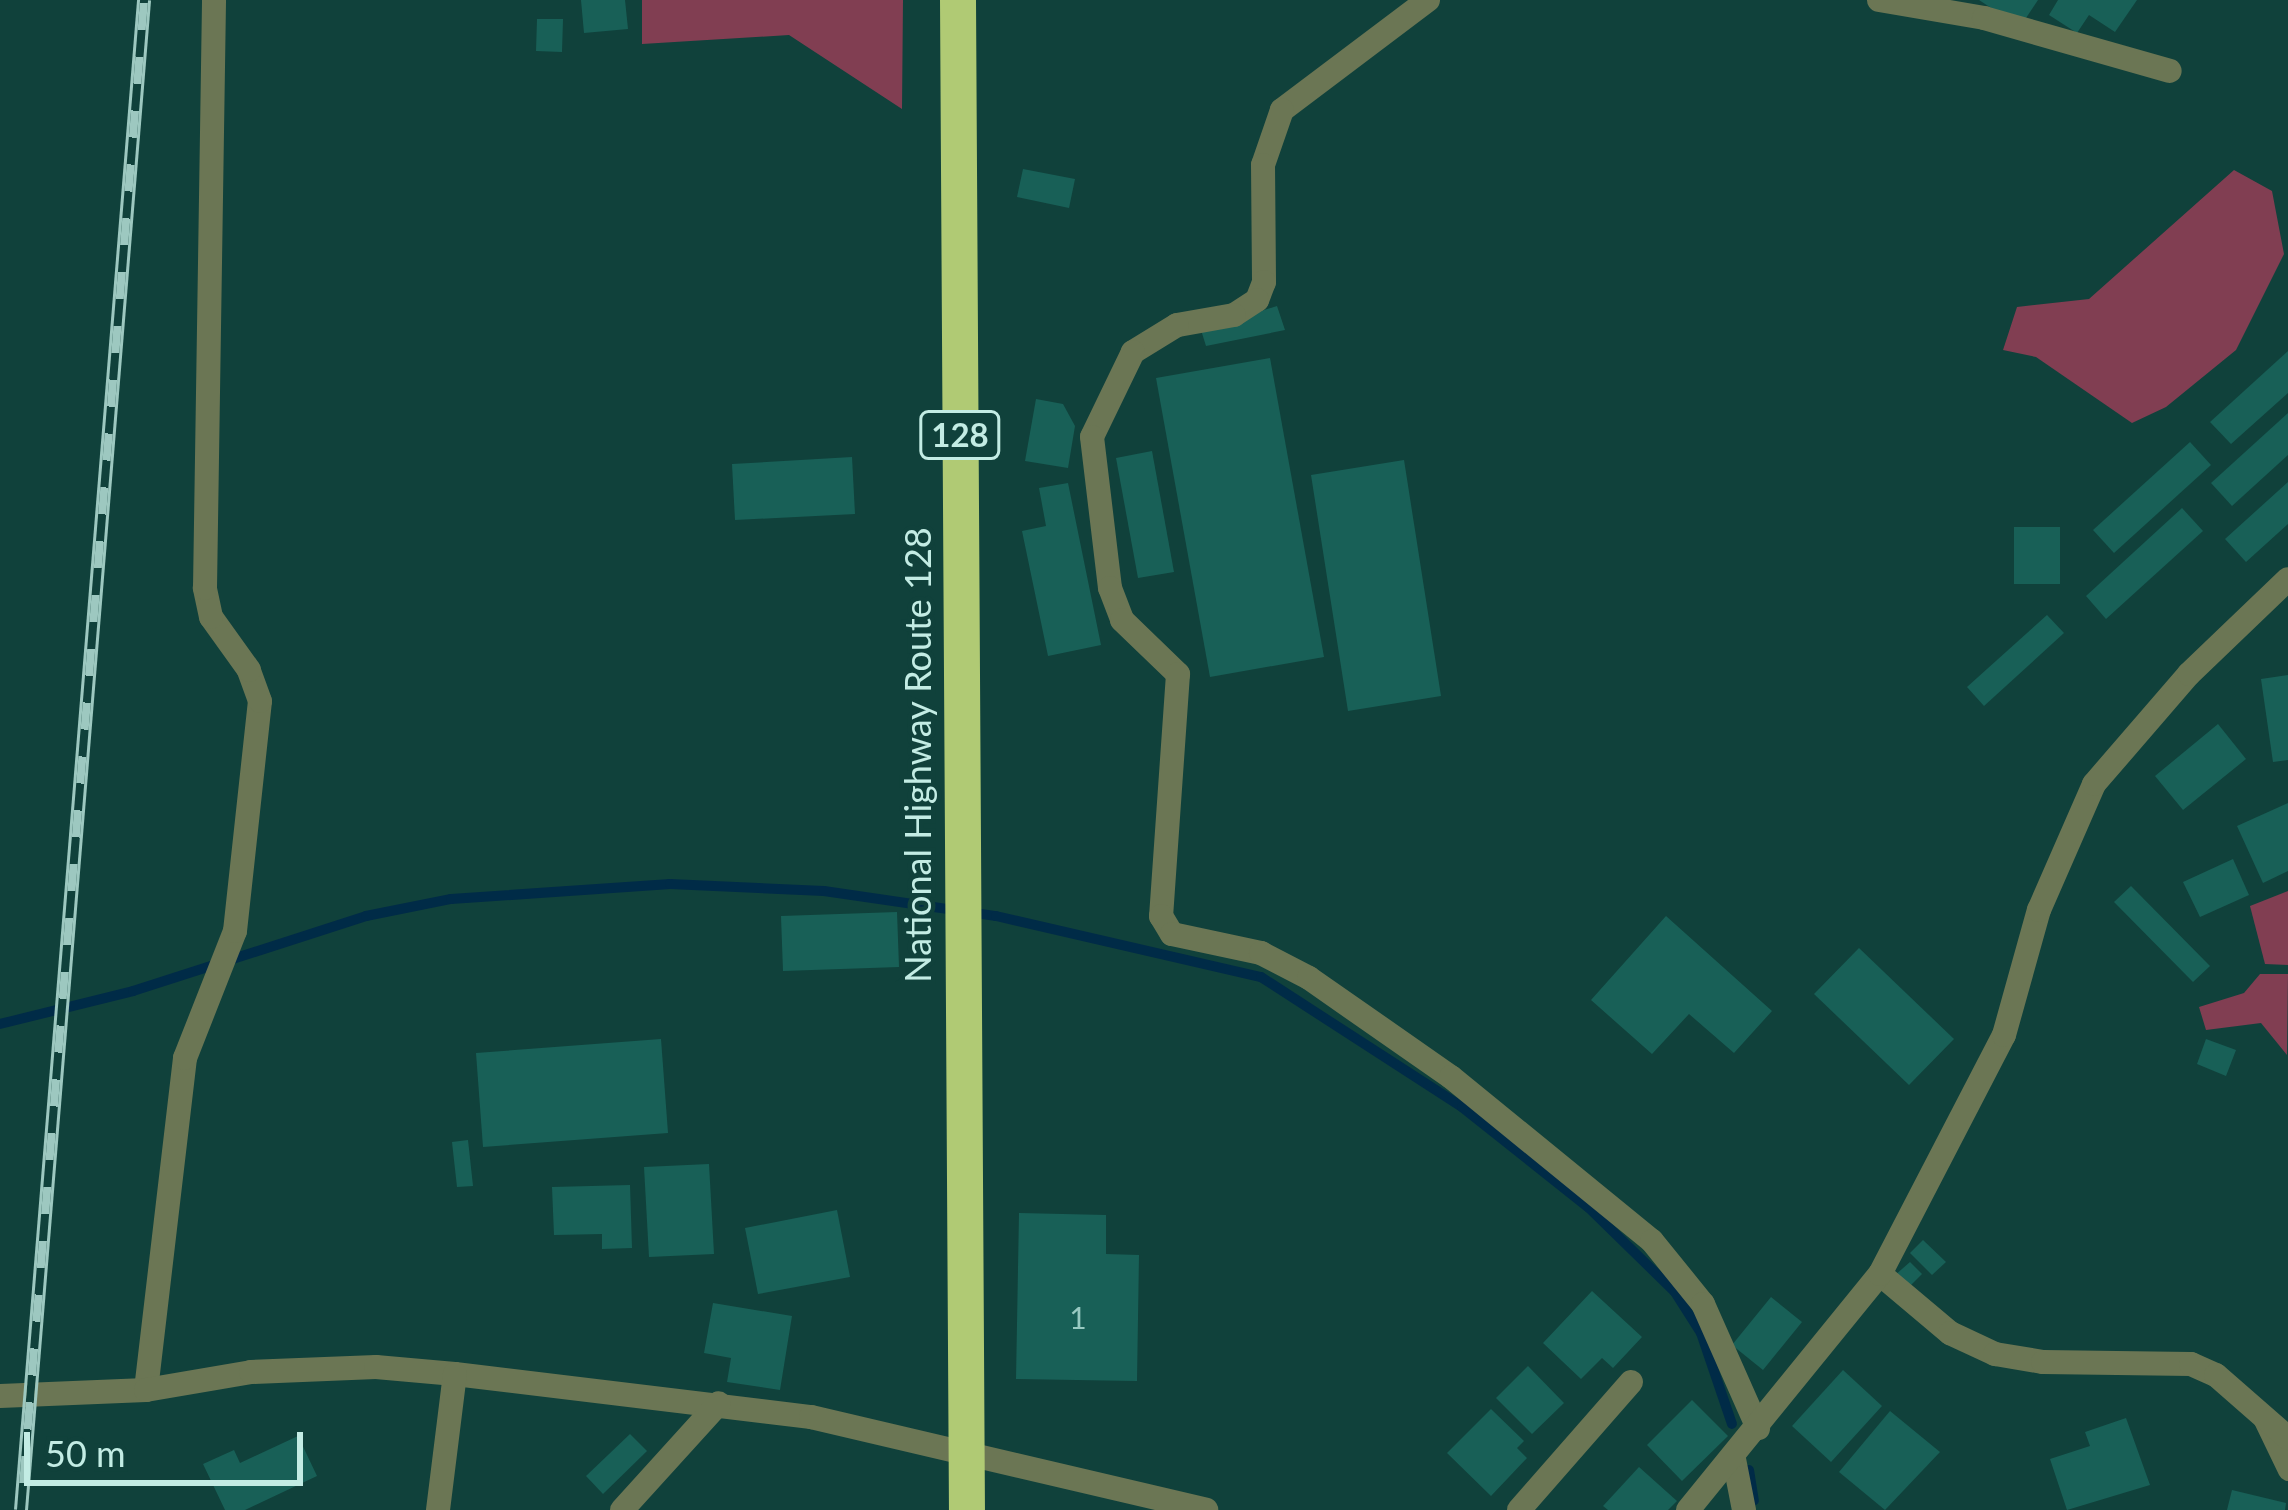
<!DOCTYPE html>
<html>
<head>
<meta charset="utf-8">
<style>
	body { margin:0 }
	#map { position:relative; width:2288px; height:1510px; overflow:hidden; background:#10413b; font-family:Lato,sans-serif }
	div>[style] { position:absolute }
	.green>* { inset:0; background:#813e52 }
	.stream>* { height:10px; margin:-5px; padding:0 5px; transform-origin:5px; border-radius:5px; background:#002b47 }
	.building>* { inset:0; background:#186057 }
	.lane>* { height:21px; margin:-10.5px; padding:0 10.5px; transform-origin:10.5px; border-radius:10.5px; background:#6b7654 }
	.street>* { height:24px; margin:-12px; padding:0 12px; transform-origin:12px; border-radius:12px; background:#6b7654 }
	.highway>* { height:36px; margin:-18px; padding:0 18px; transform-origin:18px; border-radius:18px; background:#b0ca74 }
	.rail>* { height:14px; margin-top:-7px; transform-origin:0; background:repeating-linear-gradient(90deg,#10413b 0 27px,#9dc8c0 0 54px); box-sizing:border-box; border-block:3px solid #9dc8c0 }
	span { translate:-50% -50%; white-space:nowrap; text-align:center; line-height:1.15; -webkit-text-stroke:9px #10413b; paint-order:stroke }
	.number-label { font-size:30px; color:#98c9c1 }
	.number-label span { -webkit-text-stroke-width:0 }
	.shield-label span { padding:3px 9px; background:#10413b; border:3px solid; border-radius:9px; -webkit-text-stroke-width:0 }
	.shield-label { font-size:33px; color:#c3ece4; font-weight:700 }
	.street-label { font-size:36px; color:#c3ece4 }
	.scale { position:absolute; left:24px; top:1432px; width:279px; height:54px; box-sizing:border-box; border:6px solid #c3ece4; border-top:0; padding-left:15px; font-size:36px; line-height:42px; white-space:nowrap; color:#c3ece4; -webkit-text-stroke:9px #10413b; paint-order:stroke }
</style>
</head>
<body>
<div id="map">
	<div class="green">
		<i style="clip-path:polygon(642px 0,903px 0,902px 109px,789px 35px,642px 44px)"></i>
		<i style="clip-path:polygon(2234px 170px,2272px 191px,2284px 254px,2236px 350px,2166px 407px,2132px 423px,2036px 357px,2003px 350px,2017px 307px,2089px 299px)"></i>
		<i style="clip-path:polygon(2288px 891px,2288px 965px,2265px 964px,2250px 906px)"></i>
		<i style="clip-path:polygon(2260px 974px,2288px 974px,2287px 1055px,2261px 1023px,2206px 1030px,2199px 1007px,2244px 993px)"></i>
	</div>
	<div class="stream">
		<i style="left:0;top:1024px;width:137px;rotate:-13.9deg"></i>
		<i style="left:133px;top:991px;width:245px;rotate:-17.8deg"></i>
		<i style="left:366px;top:916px;width:87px;rotate:-11.3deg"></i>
		<i style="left:451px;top:899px;width:220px;rotate:-3.9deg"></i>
		<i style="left:670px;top:884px;width:154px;rotate:2.6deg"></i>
		<i style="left:824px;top:891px;width:174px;rotate:8.3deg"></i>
		<i style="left:996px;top:916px;width:272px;rotate:13deg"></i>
		<i style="left:1261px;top:977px;width:239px;rotate:32.9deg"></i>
		<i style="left:1462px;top:1107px;width:162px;rotate:38.5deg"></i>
		<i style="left:1589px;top:1208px;width:120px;rotate:44.3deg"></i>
		<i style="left:1675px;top:1292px;width:49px;rotate:57.6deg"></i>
		<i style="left:1701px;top:1333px;width:96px;rotate:71.2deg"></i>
		<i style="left:1749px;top:1470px;width:31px;rotate:81deg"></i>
	</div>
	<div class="building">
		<i style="clip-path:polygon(581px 0,625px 0,628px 29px,584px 33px)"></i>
		<i style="clip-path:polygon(1979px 0,2038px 0,2020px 27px)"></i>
		<i style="clip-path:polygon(2058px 0,2137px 0,2115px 32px,2089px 15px,2077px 33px,2049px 15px)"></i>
		<i style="clip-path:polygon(537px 19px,563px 19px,562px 52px,536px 51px)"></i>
		<i style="clip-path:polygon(1023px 169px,1075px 179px,1069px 208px,1017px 197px)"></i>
		<i style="clip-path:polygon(1277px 306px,1285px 330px,1206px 346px,1201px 330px)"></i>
		<i style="clip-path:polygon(2288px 351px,2288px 393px,2231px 444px,2210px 422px)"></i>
		<i style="clip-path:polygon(1270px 358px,1324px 657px,1210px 677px,1156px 378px)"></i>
		<i style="clip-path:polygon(1036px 399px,1063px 404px,1075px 426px,1068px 468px,1025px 461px)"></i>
		<i style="clip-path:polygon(2288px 413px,2288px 455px,2232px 506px,2211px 483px)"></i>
		<i style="clip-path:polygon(2190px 442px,2211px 465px,2114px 553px,2093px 530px)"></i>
		<i style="clip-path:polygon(1152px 451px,1174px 572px,1138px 578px,1116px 458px)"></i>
		<i style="clip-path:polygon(852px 457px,855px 514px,735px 520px,732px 464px)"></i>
		<i style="clip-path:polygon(1404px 460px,1441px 696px,1348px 711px,1311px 475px)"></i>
		<i style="clip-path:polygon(2288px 482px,2288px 524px,2246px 562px,2225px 539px)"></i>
		<i style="clip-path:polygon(1068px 483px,1101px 645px,1048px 656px,1022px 531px,1046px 526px,1039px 488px)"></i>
		<i style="clip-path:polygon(2182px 508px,2203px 531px,2106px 619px,2086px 596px)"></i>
		<i style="clip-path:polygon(2014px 527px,2060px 527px,2060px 584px,2014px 584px)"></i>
		<i style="clip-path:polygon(2047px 615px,2064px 633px,1984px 706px,1967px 687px)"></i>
		<i style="clip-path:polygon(2288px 675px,2288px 760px,2273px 762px,2261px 679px)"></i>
		<i style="clip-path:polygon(2218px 724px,2246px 759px,2183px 810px,2155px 776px)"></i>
		<i style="clip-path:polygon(2288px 803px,2288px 871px,2263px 883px,2237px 826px)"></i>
		<i style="clip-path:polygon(2233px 859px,2249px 895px,2200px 917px,2183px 882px)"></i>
		<i style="clip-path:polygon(2131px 886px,2210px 966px,2193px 982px,2114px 902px)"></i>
		<i style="clip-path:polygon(897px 912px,899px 967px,783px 971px,781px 916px)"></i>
		<i style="clip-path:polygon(1666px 916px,1772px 1011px,1734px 1053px,1689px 1014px,1652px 1054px,1591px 1000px)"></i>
		<i style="clip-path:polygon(1859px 948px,1954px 1039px,1909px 1085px,1814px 994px)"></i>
		<i style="clip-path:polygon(661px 1039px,668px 1133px,483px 1147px,476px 1053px)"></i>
		<i style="clip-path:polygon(2206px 1039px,2236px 1050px,2226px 1076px,2197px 1064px)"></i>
		<i style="clip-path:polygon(468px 1140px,473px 1186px,457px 1187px,452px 1142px)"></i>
		<i style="clip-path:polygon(709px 1164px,714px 1254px,649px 1257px,644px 1167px)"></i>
		<i style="clip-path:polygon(630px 1185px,632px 1248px,602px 1249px,602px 1234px,554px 1235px,552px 1187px)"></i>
		<i style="clip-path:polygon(837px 1210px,850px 1277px,758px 1294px,745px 1228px)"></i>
		<i style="clip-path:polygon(1019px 1213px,1106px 1215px,1106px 1254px,1139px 1255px,1137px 1381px,1016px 1379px)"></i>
		<i style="clip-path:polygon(1923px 1240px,1946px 1262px,1932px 1275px,1910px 1253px)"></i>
		<i style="clip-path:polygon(1910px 1262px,1922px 1274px,1907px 1289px,1894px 1276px)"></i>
		<i style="clip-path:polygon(1592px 1291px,1642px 1337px,1613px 1368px,1602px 1358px,1581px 1379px,1543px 1343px)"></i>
		<i style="clip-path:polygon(1771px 1297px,1802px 1322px,1763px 1370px,1732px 1345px)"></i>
		<i style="clip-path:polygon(713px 1303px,792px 1316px,780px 1390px,727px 1382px,731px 1358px,704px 1353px)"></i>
		<i style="clip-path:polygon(1528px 1366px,1564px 1403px,1532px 1434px,1496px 1398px)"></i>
		<i style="clip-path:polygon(1843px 1370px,1882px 1406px,1831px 1462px,1792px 1426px)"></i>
		<i style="clip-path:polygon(1692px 1400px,1728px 1436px,1682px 1481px,1647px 1445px)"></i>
		<i style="clip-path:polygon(1491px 1409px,1524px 1441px,1517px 1448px,1527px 1458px,1491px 1496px,1447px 1453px)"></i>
		<i style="clip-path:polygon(1890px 1411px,1940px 1452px,1885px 1510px,1839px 1472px)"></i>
		<i style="clip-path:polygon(2126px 1418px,2150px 1485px,2067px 1510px,2050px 1459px,2090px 1446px,2085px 1432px)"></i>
		<i style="clip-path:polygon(630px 1434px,647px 1451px,603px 1494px,586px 1476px)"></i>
		<i style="clip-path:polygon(298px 1436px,317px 1476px,245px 1510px,225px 1510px,203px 1464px,234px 1450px,240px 1463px)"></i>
		<i style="clip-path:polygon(1639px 1467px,1677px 1501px,1668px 1510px,1608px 1510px,1603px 1506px)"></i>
		<i style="clip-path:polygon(2232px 1490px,2286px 1503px,2285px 1510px,2227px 1510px)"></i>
	</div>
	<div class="lane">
		<i style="left:2262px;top:1416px;width:60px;rotate:64.3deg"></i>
	</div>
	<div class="street">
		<i style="left:1428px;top:0;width:183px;rotate:143deg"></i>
		<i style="left:1282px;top:110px;width:58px;rotate:109.1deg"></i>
		<i style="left:1263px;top:165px;width:117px;rotate:89.5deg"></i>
		<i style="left:1264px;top:282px;width:19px;rotate:111deg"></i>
		<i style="left:1257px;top:300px;width:27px;rotate:147deg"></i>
		<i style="left:1234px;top:315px;width:58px;rotate:170deg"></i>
		<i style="left:1177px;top:325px;width:52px;rotate:148.5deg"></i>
		<i style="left:1133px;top:352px;width:94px;rotate:115.8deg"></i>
		<i style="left:1092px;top:437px;width:152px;rotate:83.2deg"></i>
		<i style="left:1110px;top:588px;width:34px;rotate:69deg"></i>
		<i style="left:1122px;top:620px;width:78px;rotate:44deg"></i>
		<i style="left:1178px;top:674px;width:243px;rotate:94deg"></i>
		<i style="left:1161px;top:916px;width:21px;rotate:59deg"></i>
		<i style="left:1172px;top:934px;width:91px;rotate:12.1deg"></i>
		<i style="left:1261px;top:953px;width:54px;rotate:27.5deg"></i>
		<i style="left:1309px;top:978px;width:173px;rotate:34.9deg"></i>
		<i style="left:1451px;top:1077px;width:259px;rotate:39.2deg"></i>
		<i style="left:1652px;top:1241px;width:81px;rotate:51deg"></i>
		<i style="left:1703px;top:1304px;width:136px;rotate:66.1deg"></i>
		<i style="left:1879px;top:0;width:107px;rotate:9.7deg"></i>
		<i style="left:1984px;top:18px;width:193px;rotate:15.9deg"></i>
		<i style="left:1880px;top:1274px;width:92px;rotate:40.1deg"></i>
		<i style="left:1950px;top:1333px;width:50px;rotate:25deg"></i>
		<i style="left:1995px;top:1354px;width:49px;rotate:9.5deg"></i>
		<i style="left:2043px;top:1362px;width:148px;rotate:0.8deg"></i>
		<i style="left:2191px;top:1364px;width:27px;rotate:24deg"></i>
		<i style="left:2216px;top:1375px;width:96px;rotate:41.2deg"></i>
		<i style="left:146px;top:1390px;width:334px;rotate:-83.3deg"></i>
		<i style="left:185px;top:1058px;width:136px;rotate:-68.5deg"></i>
		<i style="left:235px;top:931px;width:231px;rotate:-83.8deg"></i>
		<i style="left:260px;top:701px;width:33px;rotate:-110deg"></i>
		<i style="left:249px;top:670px;width:65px;rotate:-125.6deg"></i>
		<i style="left:211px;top:617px;width:30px;rotate:-102deg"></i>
		<i style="left:205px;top:588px;width:588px;rotate:-89.12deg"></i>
		<i style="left:0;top:1396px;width:146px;rotate:-2.4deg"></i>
		<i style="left:146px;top:1390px;width:107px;rotate:-9.7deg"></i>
		<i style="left:251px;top:1372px;width:125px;rotate:-2.3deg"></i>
		<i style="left:376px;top:1367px;width:79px;rotate:5.1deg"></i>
		<i style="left:455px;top:1374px;width:359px;rotate:6.9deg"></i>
		<i style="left:811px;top:1417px;width:406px;rotate:13.2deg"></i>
		<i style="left:1734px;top:1459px;width:52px;rotate:78.9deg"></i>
		<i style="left:438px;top:1510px;width:137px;rotate:-82.9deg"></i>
		<i style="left:622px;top:1510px;width:144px;rotate:-47.8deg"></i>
		<i style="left:1519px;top:1510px;width:170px;rotate:-48.8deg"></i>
		<i style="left:1688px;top:1510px;width:304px;rotate:-50.9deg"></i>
		<i style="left:1880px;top:1274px;width:269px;rotate:-62.6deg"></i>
		<i style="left:2004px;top:1035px;width:130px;rotate:-74.4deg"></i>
		<i style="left:2039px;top:910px;width:137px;rotate:-66.4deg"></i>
		<i style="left:2094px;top:784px;width:145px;rotate:-49.2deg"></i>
		<i style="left:2189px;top:674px;width:137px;rotate:-43.8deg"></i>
	</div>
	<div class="highway">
		<i style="left:958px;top:0;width:1510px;rotate:89.66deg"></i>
	</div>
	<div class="rail">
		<i style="left:21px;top:1510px;width:1515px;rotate:-85.34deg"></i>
	</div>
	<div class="number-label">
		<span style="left:1078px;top:1317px">1</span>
	</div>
	<div class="shield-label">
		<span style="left:960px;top:435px">128</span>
	</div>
	<div class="street-label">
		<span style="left:918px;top:755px;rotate:-90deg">National Highway Route 128</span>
	</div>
	<div class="scale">50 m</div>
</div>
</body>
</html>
